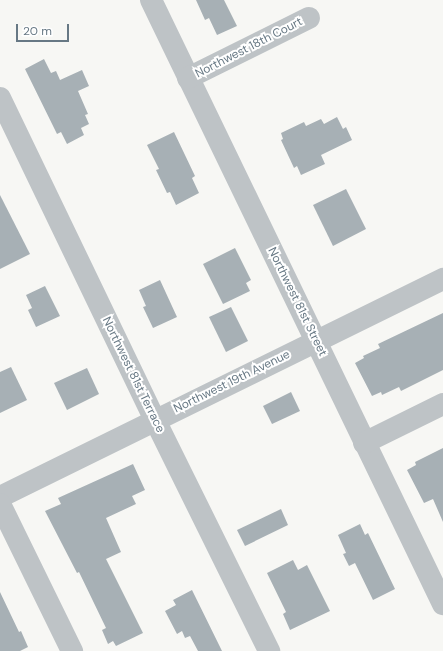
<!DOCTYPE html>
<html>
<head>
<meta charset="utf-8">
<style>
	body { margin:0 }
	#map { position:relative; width:443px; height:651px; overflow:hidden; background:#f7f7f4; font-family:"DM Sans",sans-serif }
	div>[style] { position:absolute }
	.building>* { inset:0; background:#a7b0b5 }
	.minor>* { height:22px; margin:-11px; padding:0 11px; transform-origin:11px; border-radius:11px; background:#bec3c6 }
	span { translate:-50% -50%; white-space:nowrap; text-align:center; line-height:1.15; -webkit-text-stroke:4px #fff; paint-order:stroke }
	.street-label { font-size:12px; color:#677884 }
	.scale { position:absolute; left:16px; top:24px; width:53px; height:18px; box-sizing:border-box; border:2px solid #677884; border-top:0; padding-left:5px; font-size:12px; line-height:14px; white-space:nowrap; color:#677884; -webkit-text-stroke:3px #fff; paint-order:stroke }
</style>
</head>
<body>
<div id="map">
	<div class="building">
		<i style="clip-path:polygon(196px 0,224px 0,237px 26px,217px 35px,209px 18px,205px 20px)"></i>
		<i style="clip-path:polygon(44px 59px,51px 73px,56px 71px,60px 80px,82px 70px,89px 86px,78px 91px,88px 114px,85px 115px,89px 124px,81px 128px,84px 135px,67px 144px,61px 132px,57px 134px,25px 69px)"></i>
		<i style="clip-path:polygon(337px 117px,343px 129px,346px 127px,352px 140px,321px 155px,325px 164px,301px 175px,297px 166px,294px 168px,281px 140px,283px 139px,281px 133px,304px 122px,306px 126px,321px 119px,324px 124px)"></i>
		<i style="clip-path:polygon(174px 132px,195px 176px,192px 178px,199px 193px,176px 205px,170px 192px,167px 193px,156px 170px,159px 169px,147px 145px)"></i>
		<i style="clip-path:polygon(346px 189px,366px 229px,333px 246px,313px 205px)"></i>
		<i style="clip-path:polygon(0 195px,30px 254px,0 269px)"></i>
		<i style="clip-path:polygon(235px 248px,251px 280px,246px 283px,250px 291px,223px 304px,203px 264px)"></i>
		<i style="clip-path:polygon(160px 280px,177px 317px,153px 328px,143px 307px,146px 306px,139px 290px)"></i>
		<i style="clip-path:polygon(45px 286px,60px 316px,36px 327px,28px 310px,32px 308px,26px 295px)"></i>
		<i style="clip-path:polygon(231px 307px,248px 341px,226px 352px,209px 317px)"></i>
		<i style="clip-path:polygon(443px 313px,443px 370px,401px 391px,399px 387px,382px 395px,381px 392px,372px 396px,355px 363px,364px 358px,363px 356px,380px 348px,378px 344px)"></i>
		<i style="clip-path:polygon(11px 367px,27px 400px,0 413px,0 372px)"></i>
		<i style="clip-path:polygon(87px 368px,99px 394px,67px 410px,54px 383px)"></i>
		<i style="clip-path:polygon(291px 392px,300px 411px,272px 424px,263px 406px)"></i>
		<i style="clip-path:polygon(443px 448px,443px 522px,433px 499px,424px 503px,407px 470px,416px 465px,415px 462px)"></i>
		<i style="clip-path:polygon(133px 464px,145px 490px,132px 496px,136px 504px,106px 518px,121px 552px,106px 559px,143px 633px,116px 646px,113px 641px,108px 644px,102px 630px,106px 628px,79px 572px,77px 573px,45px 511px,61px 504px,58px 498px)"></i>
		<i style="clip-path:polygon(281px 509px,288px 525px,245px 546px,237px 530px)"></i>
		<i style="clip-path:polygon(360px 524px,365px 535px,368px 533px,395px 589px,373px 600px,355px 563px,349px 566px,343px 554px,346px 553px,338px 535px)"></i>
		<i style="clip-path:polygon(293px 560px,298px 570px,307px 565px,330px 611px,290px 630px,283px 614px,286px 612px,267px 573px)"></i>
		<i style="clip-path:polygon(192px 590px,222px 651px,198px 651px,190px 636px,185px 638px,182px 631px,177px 634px,165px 611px,176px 605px,173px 600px)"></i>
		<i style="clip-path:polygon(0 592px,19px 632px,21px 631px,28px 647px,20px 651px,0 651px)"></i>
	</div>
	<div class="minor">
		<i style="left:151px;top:0;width:671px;rotate:64.2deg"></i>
		<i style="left:188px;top:78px;width:135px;rotate:-26.4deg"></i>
		<i style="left:0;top:98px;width:357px;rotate:64.3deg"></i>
		<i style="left:155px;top:420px;width:258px;rotate:63.7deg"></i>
		<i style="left:364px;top:443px;width:88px;rotate:-26.3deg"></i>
		<i style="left:0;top:497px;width:494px;rotate:-26.2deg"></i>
		<i style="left:0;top:504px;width:164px;rotate:63.9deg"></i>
	</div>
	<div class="street-label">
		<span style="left:249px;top:48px;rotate:-27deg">Northwest 18th Court</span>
		<span style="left:297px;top:302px;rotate:64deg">Northwest 81st Street</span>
		<span style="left:133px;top:375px;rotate:64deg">Northwest 81st Terrace</span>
		<span style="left:232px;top:382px;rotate:-26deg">Northwest 19th Avenue</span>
	</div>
	<div class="scale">20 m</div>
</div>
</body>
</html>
